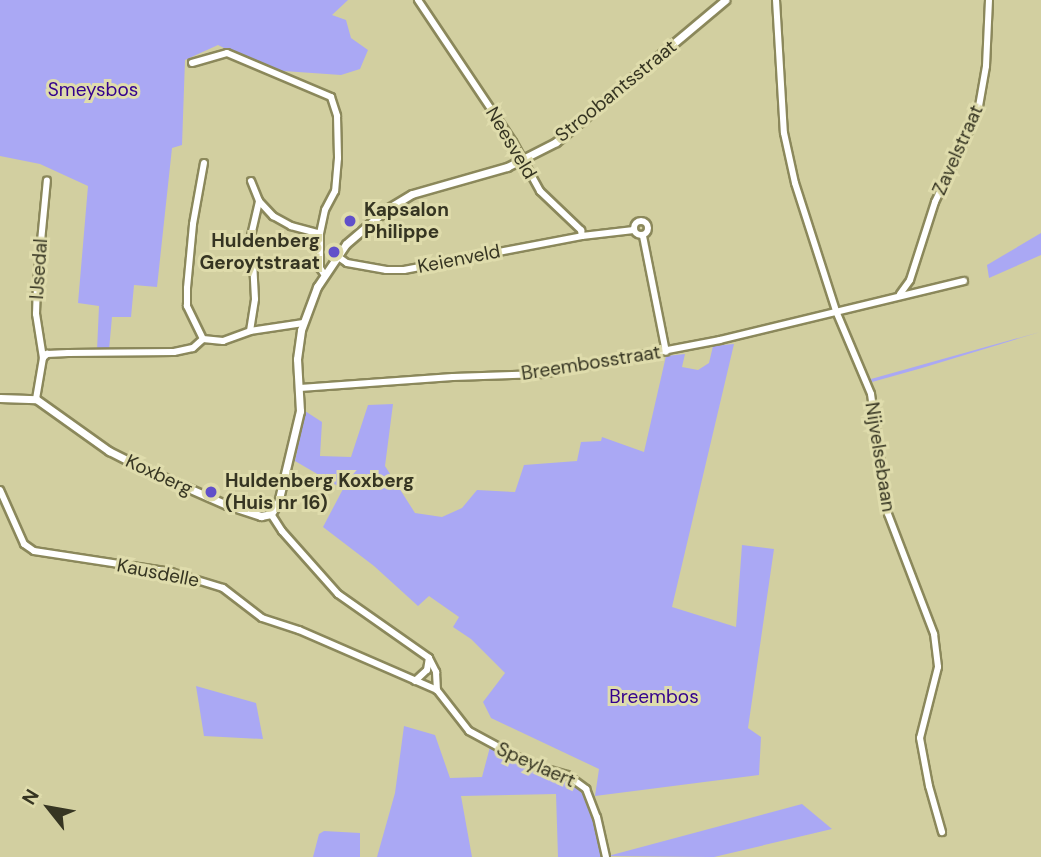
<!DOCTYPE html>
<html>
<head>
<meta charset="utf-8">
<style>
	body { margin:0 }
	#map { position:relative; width:1041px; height:857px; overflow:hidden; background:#d2cfa0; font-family:"DM Sans",sans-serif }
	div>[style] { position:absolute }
	.green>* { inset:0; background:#aaa8f4 }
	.roads { filter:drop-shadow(2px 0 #8b885b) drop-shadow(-2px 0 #8b885b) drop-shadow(0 2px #8b885b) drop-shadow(0 -2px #8b885b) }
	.minor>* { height:6px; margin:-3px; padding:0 3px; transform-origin:3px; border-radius:3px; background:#fff }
	.minor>.ring { margin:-3px; padding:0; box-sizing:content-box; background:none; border:6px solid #fff; border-radius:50% }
	.tertiary>* { height:7px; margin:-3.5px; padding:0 3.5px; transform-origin:3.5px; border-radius:3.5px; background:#fff }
	.dots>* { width:19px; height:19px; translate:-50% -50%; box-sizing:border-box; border:4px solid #dfdcac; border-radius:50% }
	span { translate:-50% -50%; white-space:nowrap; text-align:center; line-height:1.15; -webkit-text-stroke:6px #dfdcac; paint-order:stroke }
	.park-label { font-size:19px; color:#33008d }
	.street-label { font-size:19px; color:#363522 }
	.poi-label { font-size:19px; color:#363522; font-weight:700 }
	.left { translate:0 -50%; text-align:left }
	.right { translate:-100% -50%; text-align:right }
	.north { position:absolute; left:14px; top:773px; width:70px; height:70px; -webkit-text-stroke:5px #dfdcac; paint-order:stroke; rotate:301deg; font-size:19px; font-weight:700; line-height:28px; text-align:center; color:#363522 }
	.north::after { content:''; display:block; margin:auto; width:24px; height:32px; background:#363522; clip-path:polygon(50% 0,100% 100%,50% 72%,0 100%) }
</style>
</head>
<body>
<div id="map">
	<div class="green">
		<i style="clip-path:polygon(0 0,348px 0,332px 15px,346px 20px,351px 38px,368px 50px,360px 69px,341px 75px,269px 70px,218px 45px,185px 60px,182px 145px,172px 148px,157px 287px,134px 285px,131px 317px,112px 317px,109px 350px,97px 350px,99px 306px,78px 303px,88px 186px,40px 164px,0 156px)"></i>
		<i style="clip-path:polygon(1041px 233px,1041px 255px,989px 278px,987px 265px)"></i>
		<i style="clip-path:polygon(1040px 332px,922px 368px,872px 382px,871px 379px)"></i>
		<i style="clip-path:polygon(734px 344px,672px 607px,736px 627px,742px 545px,774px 549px,748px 728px,761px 737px,759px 775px,595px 796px,599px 769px,491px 718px,483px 702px,505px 673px,471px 639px,453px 627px,459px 617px,429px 596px,418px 606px,374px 566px,323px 527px,343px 489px,295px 461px,305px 411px,322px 422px,320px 456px,351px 457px,368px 405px,393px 404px,385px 466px,415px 513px,442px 517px,462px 508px,477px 490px,515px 492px,524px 465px,577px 461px,581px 442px,601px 441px,602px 437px,644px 452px,666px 356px,685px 354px,682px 367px,698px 370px,709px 363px,713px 346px)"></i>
		<i style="clip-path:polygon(196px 686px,256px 703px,263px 739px,204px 736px)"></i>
		<i style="clip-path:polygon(404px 726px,435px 735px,450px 778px,482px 777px,490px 747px,518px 763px,577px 786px,591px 807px,602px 857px,558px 857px,556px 794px,461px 796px,472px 857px,377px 857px,395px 793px)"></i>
		<i style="clip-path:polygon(802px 804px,832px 829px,714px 857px,608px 856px)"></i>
		<i style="clip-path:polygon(324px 831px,360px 833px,360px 857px,313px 857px,319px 834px)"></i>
	</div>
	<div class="roads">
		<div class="minor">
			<i style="left:418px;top:0;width:171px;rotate:56.2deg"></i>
			<i style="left:513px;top:142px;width:56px;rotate:61.1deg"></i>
			<i style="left:540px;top:191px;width:57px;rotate:43.6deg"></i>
			<i style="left:581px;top:230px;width:6px;rotate:81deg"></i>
			<i style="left:776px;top:0;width:133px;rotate:86.6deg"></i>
			<i style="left:784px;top:133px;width:51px;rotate:77.6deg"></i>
			<i style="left:795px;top:183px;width:134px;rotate:72.2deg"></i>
			<i style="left:836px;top:311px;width:90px;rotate:67.1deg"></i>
			<i style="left:871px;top:394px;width:121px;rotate:81.9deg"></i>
			<i style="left:888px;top:514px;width:129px;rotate:69deg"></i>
			<i style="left:934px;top:634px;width:33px;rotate:83deg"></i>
			<i style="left:938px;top:667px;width:73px;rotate:104.2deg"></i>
			<i style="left:920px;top:738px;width:49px;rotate:79.4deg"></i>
			<i style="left:929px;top:786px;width:48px;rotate:74.2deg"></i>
			<i style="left:192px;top:63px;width:36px;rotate:-16deg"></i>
			<i style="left:227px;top:53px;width:113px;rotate:22.9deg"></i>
			<i style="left:331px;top:97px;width:20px;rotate:72deg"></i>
			<i style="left:337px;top:116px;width:42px;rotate:88.6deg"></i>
			<i style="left:338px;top:158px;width:33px;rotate:95deg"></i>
			<i style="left:335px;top:191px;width:21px;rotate:118deg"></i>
			<i style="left:325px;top:210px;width:25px;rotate:102deg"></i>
			<i style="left:320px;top:234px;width:34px;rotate:90deg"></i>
			<i style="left:320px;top:268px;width:7px;rotate:56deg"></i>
			<i style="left:251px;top:181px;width:22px;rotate:68deg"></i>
			<i style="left:259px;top:201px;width:21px;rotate:47deg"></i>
			<i style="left:273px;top:216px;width:21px;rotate:29deg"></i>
			<i style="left:291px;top:226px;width:30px;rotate:15deg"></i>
			<i class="ring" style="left:634px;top:221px;width:8px;height:8px"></i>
			<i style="left:251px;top:236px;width:36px;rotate:-77deg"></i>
			<i style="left:643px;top:236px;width:118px;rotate:78.8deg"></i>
			<i style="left:337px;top:256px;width:12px;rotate:35deg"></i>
			<i style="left:347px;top:263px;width:40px;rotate:10deg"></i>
			<i style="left:386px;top:270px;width:18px"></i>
			<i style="left:404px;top:270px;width:181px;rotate:-10.8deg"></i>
			<i style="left:582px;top:236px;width:52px;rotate:-6.6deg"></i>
			<i style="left:900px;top:294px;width:17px;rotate:-54deg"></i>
			<i style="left:910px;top:280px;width:82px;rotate:-72.2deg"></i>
			<i style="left:935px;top:202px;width:100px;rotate:-64.5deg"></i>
			<i style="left:978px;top:112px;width:47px;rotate:-80.1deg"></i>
			<i style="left:986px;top:66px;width:66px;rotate:-87.4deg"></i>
			<i style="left:250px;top:331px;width:32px;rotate:-81deg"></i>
			<i style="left:255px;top:299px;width:33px;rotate:-93deg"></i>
			<i style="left:203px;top:339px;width:37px;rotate:-116deg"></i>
			<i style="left:187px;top:306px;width:18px;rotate:-90deg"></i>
			<i style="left:187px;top:288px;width:64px;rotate:-84.6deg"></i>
			<i style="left:193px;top:224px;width:62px;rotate:-79.8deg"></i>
			<i style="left:203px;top:339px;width:20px;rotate:6deg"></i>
			<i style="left:223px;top:341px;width:29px;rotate:-20deg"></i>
			<i style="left:250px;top:331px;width:54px;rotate:-8.6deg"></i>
			<i style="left:43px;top:358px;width:6px;rotate:-45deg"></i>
			<i style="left:47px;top:354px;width:21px;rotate:-3deg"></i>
			<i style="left:68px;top:353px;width:106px;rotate:-0.5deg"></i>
			<i style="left:174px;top:352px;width:19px;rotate:-12deg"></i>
			<i style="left:193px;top:348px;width:13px;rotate:-42deg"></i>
			<i style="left:300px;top:388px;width:153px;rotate:-4.1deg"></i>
			<i style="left:453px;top:377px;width:89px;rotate:-1.9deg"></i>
			<i style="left:542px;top:374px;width:181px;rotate:-10.8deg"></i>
			<i style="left:720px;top:340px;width:251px;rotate:-13.6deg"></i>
			<i style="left:36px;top:399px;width:42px;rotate:-80.3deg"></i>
			<i style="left:43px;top:358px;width:45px;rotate:-99deg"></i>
			<i style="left:36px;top:314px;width:31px;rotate:-88deg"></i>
			<i style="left:37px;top:283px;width:103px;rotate:-84.5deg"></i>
			<i style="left:0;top:490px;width:59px;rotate:66deg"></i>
			<i style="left:24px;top:544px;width:12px;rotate:35deg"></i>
			<i style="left:34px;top:551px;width:139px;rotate:8.7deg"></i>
			<i style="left:171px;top:572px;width:54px;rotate:17.1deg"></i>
			<i style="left:223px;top:588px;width:49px;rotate:37.6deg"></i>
			<i style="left:262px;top:618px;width:39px;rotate:18deg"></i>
			<i style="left:299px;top:630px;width:150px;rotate:23.5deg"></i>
			<i style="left:271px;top:514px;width:20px;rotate:57deg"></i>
			<i style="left:282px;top:531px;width:84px;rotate:48.4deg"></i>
			<i style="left:338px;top:594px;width:111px;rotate:35.1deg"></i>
			<i style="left:415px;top:681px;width:16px;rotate:-43deg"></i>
			<i style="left:427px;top:670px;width:12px;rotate:-81deg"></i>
			<i style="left:429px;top:658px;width:16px;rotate:63deg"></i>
			<i style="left:436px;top:672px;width:18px;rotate:87deg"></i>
			<i style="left:437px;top:690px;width:52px;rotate:52deg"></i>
			<i style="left:469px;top:731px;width:72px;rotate:28.4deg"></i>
			<i style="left:532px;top:765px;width:36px;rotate:16deg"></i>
			<i style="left:567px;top:775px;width:24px;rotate:36deg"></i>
			<i style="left:586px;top:789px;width:30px;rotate:69deg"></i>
			<i style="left:597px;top:817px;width:41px;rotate:77.3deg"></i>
		</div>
		<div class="tertiary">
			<i style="left:0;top:398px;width:36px;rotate:2deg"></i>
			<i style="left:36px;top:399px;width:90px;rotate:35.5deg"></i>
			<i style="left:109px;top:451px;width:33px;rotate:27deg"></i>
			<i style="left:138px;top:466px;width:97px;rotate:23.7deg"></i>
			<i style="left:227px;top:505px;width:36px;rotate:18deg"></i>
			<i style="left:261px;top:516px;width:10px;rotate:-11deg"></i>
			<i style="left:271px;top:514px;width:13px;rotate:-58deg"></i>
			<i style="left:278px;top:503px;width:95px;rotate:-76.6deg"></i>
			<i style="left:300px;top:411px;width:52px;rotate:-93.3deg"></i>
			<i style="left:297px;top:359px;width:29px;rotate:-82deg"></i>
			<i style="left:301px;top:330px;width:46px;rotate:-69.6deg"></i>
			<i style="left:317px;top:287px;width:52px;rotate:-56deg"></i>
			<i style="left:346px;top:244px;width:54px;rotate:-40.5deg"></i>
			<i style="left:387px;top:209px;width:29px;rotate:-31deg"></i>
			<i style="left:412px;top:194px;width:99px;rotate:-15.9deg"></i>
			<i style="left:507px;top:167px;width:55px;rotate:-27deg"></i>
			<i style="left:556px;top:142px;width:221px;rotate:-40deg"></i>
		</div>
	</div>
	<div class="dots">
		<i style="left:350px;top:221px;background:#6150c9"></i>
		<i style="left:334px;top:252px;background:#6150c9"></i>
		<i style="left:211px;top:492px;background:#6150c9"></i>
	</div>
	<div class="park-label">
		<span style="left:93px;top:90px">Smeysbos</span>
		<span style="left:654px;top:697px">Breembos</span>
	</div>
	<div class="street-label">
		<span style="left:616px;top:91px;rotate:-39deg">Stroobantsstraat</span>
		<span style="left:511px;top:143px;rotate:59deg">Neesveld</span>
		<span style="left:958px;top:150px;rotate:-66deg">Zavelstraat</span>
		<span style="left:459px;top:259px;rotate:-11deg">Keienveld</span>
		<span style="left:39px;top:269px;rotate:-86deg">IJsedal</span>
		<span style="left:591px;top:363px;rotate:-9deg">Breembosstraat</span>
		<span style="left:880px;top:457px;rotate:81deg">Nijvelsebaan</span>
		<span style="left:159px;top:475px;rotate:25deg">Koxberg</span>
		<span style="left:158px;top:573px;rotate:11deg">Kausdelle</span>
		<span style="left:536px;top:765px;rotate:24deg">Speylaert</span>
	</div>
	<div class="poi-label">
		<span class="left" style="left:364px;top:221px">Kapsalon<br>Philippe</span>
		<span class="right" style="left:320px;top:252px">Huldenberg<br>Geroytstraat</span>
		<span class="left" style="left:225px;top:492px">Huldenberg Koxberg<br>(Huis nr 16)</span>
	</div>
	<div class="north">N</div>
</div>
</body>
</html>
